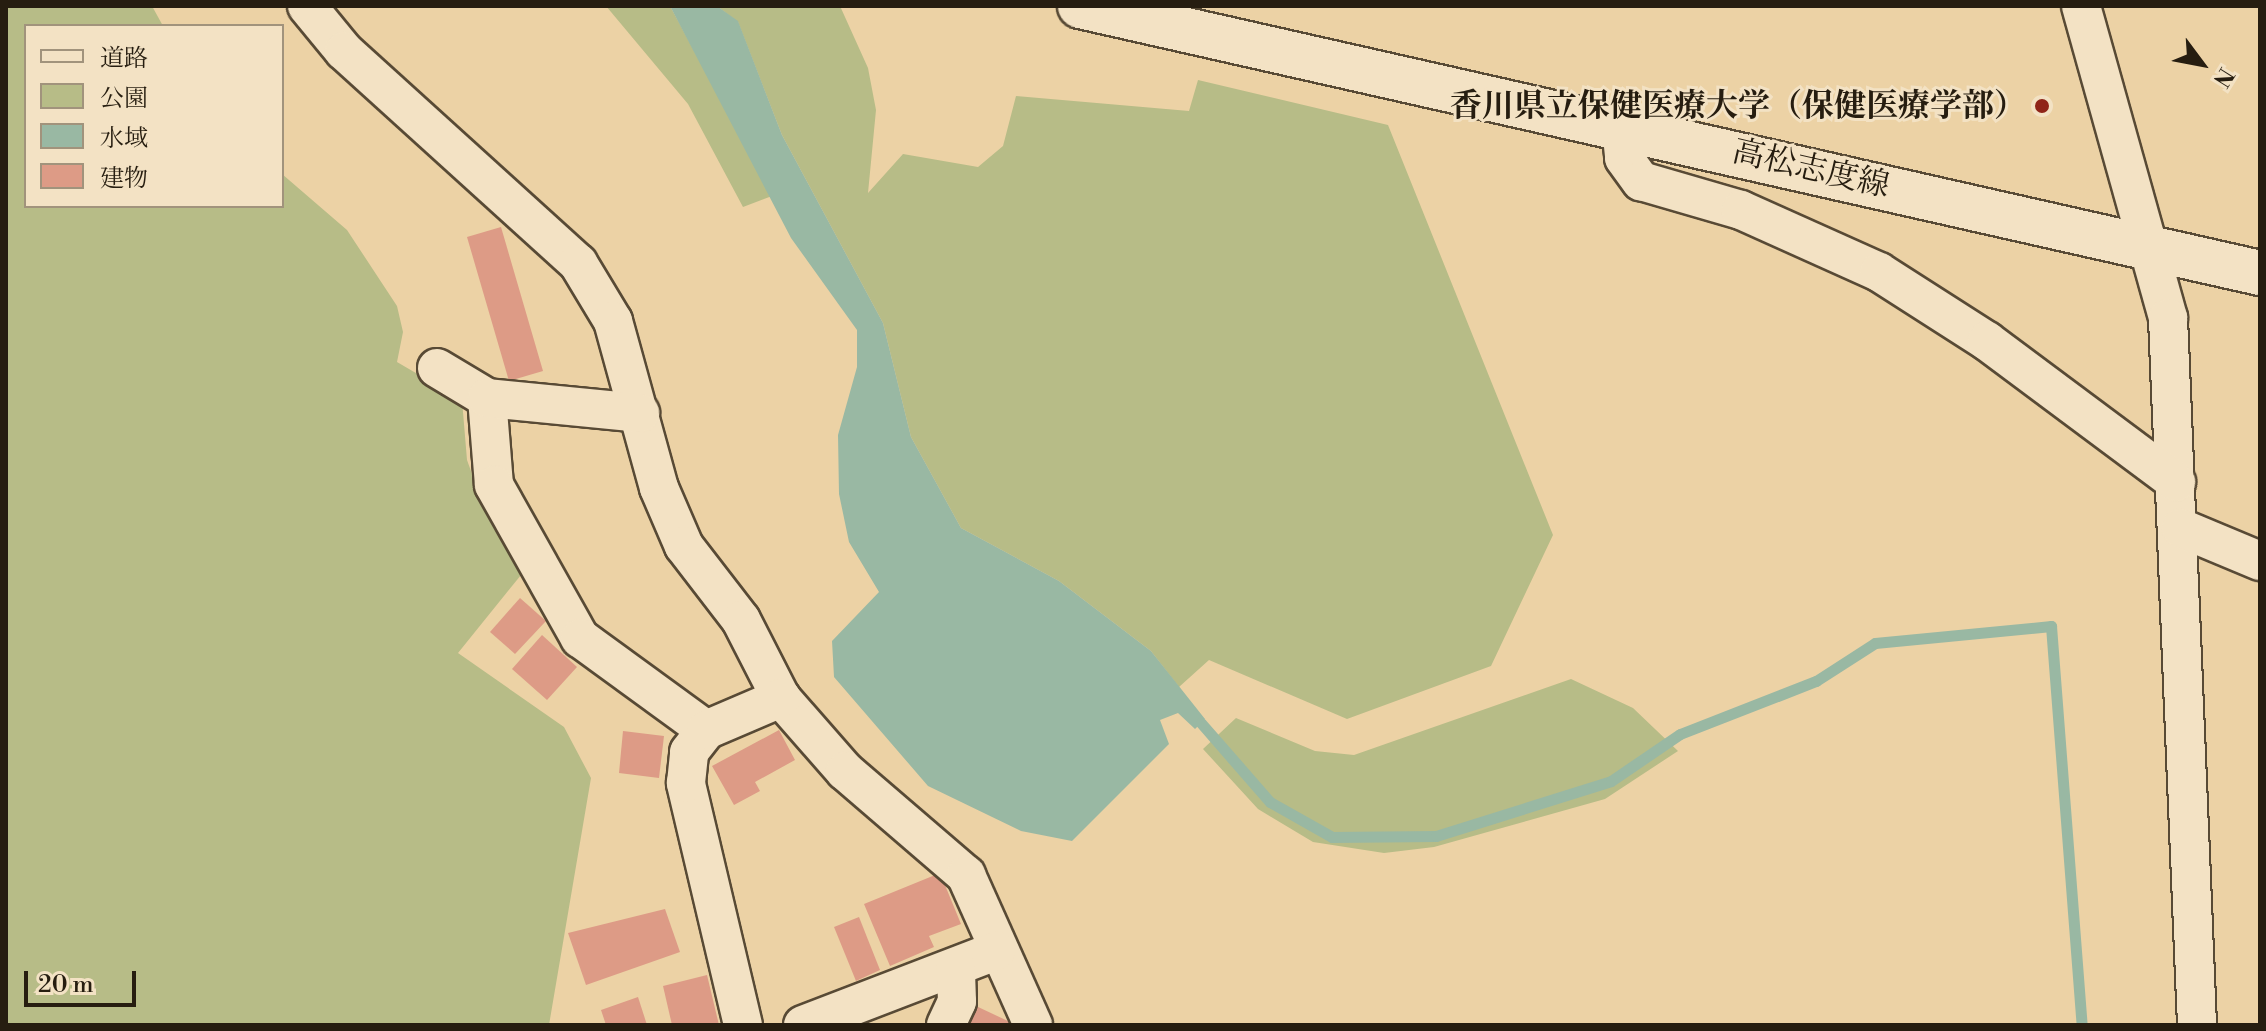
<!DOCTYPE html>
<html>
<head>
<meta charset="utf-8">
<style>
	body { margin:0 }
	#map { position:relative; width:2266px; height:1031px; overflow:hidden; background:#ecd2a5; font-family:"Libre Bodoni","Noto Serif JP",serif }
	div>[style] { position:absolute }
	.green>* { inset:0; background:#b7bc87 }
	.water>* { inset:0; background:#99b8a3 }
	.stream>* { height:11px; margin:-5.5px; padding:0 5.5px; transform-origin:5.5px; border-radius:5.5px; background:#99b8a3 }
	.building>* { inset:0; background:#dd9b86 }
	.roads { filter:drop-shadow(2px 0 #584a35) drop-shadow(-2px 0 #584a35) drop-shadow(0 2px #584a35) drop-shadow(0 -2px #584a35) }
	.minor>* { height:38px; margin:-19px; padding:0 19px; transform-origin:19px; border-radius:19px; background:#f3e2c4 }
	.secondary>* { height:44px; margin:-22px; padding:0 22px; transform-origin:22px; border-radius:22px; background:#f3e2c4 }
	.dots>* { width:22px; height:22px; translate:-50% -50%; box-sizing:border-box; border:4px solid #f3e2c4; border-radius:50% }
	span { translate:-50% -50%; white-space:nowrap; text-align:center; line-height:1.15; -webkit-text-stroke:6px #f3e2c4; paint-order:stroke }
	.poi-label { font-size:32px; color:#261d10; font-weight:700 }
	.right { translate:-100% -50%; text-align:right }
	.street-label { font-size:32px; color:#261d10 }
	.frame { position:absolute; inset:0; border:8px solid #261d10; pointer-events:none }
	.legend { position:absolute; left:24px; top:24px; width:260px; height:184px; box-sizing:border-box; background:#f3e2c4; border:2px solid #a1937c; margin:0; padding:10px 14px; list-style:none; font-size:24px; color:#261d10 }
	.legend li { display:flex; align-items:center; gap:16px; height:40px }
	.legend b { width:40px; border:2px solid #a1937c }
	.north { position:absolute; left:2162px; top:24px; width:80px; height:80px; -webkit-text-stroke:6px #f3e2c4; paint-order:stroke; rotate:122deg; font-size:22px; font-weight:700; line-height:32px; text-align:center; color:#261d10 }
	.north::after { content:''; display:block; margin:auto; width:28px; height:36px; background:#261d10; clip-path:polygon(50% 0,100% 100%,50% 72%,0 100%) }
	.scale { position:absolute; left:24px; top:971px; width:112px; height:36px; box-sizing:border-box; border:4px solid #261d10; border-top:0; padding-left:10px; font-size:24px; line-height:28px; white-space:nowrap; color:#261d10; -webkit-text-stroke:6px #f3e2c4; paint-order:stroke }
</style>
</head>
<body>
<div id="map">
	<div class="green">
		<i style="clip-path:polygon(6px 6px,152px 6px,163px 26px,26px 26px,26px 206px,282px 206px,282px 174px,347px 230px,397px 306px,403px 332px,397px 362px,462px 400px,467px 460px,485px 510px,521px 575px,458px 653px,564px 727px,591px 778px,549px 1025px,6px 1025px)"></i>
		<i style="clip-path:polygon(606px 6px,670px 6px,772px 196px,743px 207px,688px 104px)"></i>
		<i style="clip-path:polygon(717px 6px,840px 6px,868px 68px,876px 110px,868px 193px,903px 154px,978px 167px,1003px 146px,1016px 96px,1189px 111px,1198px 80px,1388px 125px,1553px 535px,1491px 666px,1347px 719px,1209px 660px,1179px 687px,1151px 651px,1059px 581px,961px 528px,911px 437px,883px 323px,782px 135px,738px 22px)"></i>
		<i style="clip-path:polygon(1571px 679px,1633px 708px,1678px 751px,1605px 799px,1434px 847px,1384px 853px,1313px 842px,1258px 809px,1203px 749px,1236px 718px,1315px 751px,1354px 755px)"></i>
	</div>
	<div class="water">
		<i style="clip-path:polygon(670px 6px,717px 6px,738px 21px,782px 135px,883px 323px,911px 437px,961px 528px,1059px 581px,1151px 651px,1205px 719px,1195px 729px,1178px 713px,1160px 720px,1169px 744px,1072px 841px,1021px 831px,928px 786px,834px 677px,832px 641px,879px 592px,849px 542px,839px 494px,838px 435px,857px 367px,857px 330px,791px 238px)"></i>
	</div>
	<div class="stream">
		<i style="left:1201px;top:723px;width:105px;rotate:48.9deg"></i>
		<i style="left:1270px;top:802px;width:71px;rotate:29.4deg"></i>
		<i style="left:1332px;top:837px;width:104px;rotate:-0.6deg"></i>
		<i style="left:1436px;top:836px;width:183px;rotate:-17.4deg"></i>
		<i style="left:1611px;top:781px;width:83px;rotate:-34.3deg"></i>
		<i style="left:1680px;top:734px;width:146px;rotate:-21.3deg"></i>
		<i style="left:1816px;top:681px;width:70px;rotate:-32.8deg"></i>
		<i style="left:1875px;top:643px;width:177px;rotate:-5.5deg"></i>
		<i style="left:2051px;top:626px;width:400px;rotate:85.6deg"></i>
	</div>
	<div class="building">
		<i style="clip-path:polygon(501px 227px,543px 371px,509px 381px,467px 237px)"></i>
		<i style="clip-path:polygon(520px 598px,546px 621px,515px 654px,490px 632px)"></i>
		<i style="clip-path:polygon(542px 635px,577px 667px,547px 700px,512px 669px)"></i>
		<i style="clip-path:polygon(779px 730px,795px 760px,755px 782px,760px 791px,734px 805px,712px 766px)"></i>
		<i style="clip-path:polygon(623px 731px,664px 736px,659px 778px,619px 773px)"></i>
		<i style="clip-path:polygon(940px 873px,961px 924px,929px 936px,934px 947px,890px 966px,864px 904px)"></i>
		<i style="clip-path:polygon(665px 909px,680px 952px,586px 985px,568px 933px)"></i>
		<i style="clip-path:polygon(859px 917px,880px 970px,856px 981px,834px 927px)"></i>
		<i style="clip-path:polygon(707px 975px,719px 1025px,672px 1025px,663px 986px)"></i>
		<i style="clip-path:polygon(638px 997px,647px 1025px,606px 1025px,601px 1010px)"></i>
		<i style="clip-path:polygon(976px 1006px,1010px 1022px,1008px 1025px,967px 1025px)"></i>
	</div>
	<div class="roads">
		<div class="minor">
			<i style="left:307px;top:6px;width:58px;rotate:50.6deg"></i>
			<i style="left:344px;top:51px;width:316px;rotate:42.2deg"></i>
			<i style="left:578px;top:263px;width:68px;rotate:58.9deg"></i>
			<i style="left:613px;top:321px;width:173px;rotate:74.6deg"></i>
			<i style="left:659px;top:488px;width:63px;rotate:66.7deg"></i>
			<i style="left:684px;top:546px;width:93px;rotate:52.4deg"></i>
			<i style="left:741px;top:620px;width:88px;rotate:62.9deg"></i>
			<i style="left:781px;top:698px;width:97px;rotate:48.8deg"></i>
			<i style="left:845px;top:771px;width:160px;rotate:40.7deg"></i>
			<i style="left:966px;top:875px;width:164px;rotate:65.9deg"></i>
			<i style="left:2081px;top:6px;width:324px;rotate:74.4deg"></i>
			<i style="left:2168px;top:318px;width:708px;rotate:87.65deg"></i>
			<i style="left:1621px;top:127px;width:31px;rotate:84deg"></i>
			<i style="left:1624px;top:158px;width:29px;rotate:54deg"></i>
			<i style="left:1641px;top:181px;width:104px;rotate:16.2deg"></i>
			<i style="left:1741px;top:210px;width:151px;rotate:24.2deg"></i>
			<i style="left:1879px;top:272px;width:128px;rotate:32.6deg"></i>
			<i style="left:1987px;top:341px;width:236px;rotate:36.7deg"></i>
			<i style="left:437px;top:368px;width:58px;rotate:31deg"></i>
			<i style="left:487px;top:398px;width:87px;rotate:85.4deg"></i>
			<i style="left:494px;top:485px;width:176px;rotate:60.7deg"></i>
			<i style="left:580px;top:638px;width:156px;rotate:36.1deg"></i>
			<i style="left:487px;top:398px;width:154px;rotate:5.6deg"></i>
			<i style="left:2181px;top:528px;width:86px;rotate:22.7deg"></i>
			<i style="left:743px;top:1025px;width:249px;rotate:-103.3deg"></i>
			<i style="left:686px;top:783px;width:31px;rotate:-84deg"></i>
			<i style="left:689px;top:752px;width:28px;rotate:-52deg"></i>
			<i style="left:706px;top:730px;width:82px;rotate:-23.1deg"></i>
			<i style="left:803px;top:1025px;width:207px;rotate:-21deg"></i>
			<i style="left:946px;top:1025px;width:26px;rotate:-65deg"></i>
			<i style="left:957px;top:1001px;width:34px;rotate:-92deg"></i>
		</div>
		<div class="secondary">
			<i style="left:1080px;top:6px;width:1210px;rotate:12.75deg"></i>
		</div>
	</div>
	<div class="dots">
		<i style="left:2042px;top:106px;background:#8f2418"></i>
	</div>
	<div class="poi-label">
		<span class="right" style="left:2026px;top:106px">香川県立保健医療大学（保健医療学部）</span>
	</div>
	<div class="street-label">
		<span style="left:1811px;top:169px;rotate:13deg">高松志度線</span>
	</div>
	<div class="frame"></div>
	<ul class="legend">
	<li><b style="height:10px;background:#f3e2c4"></b>道路</li>
	<li><b style="height:22px;background:#b7bc87"></b>公園</li>
	<li><b style="height:22px;background:#99b8a3"></b>水域</li>
	<li><b style="height:22px;background:#dd9b86"></b>建物</li>
	</ul>
	<div class="north">N</div>
	<div class="scale">20 m</div>
</div>
</body>
</html>
